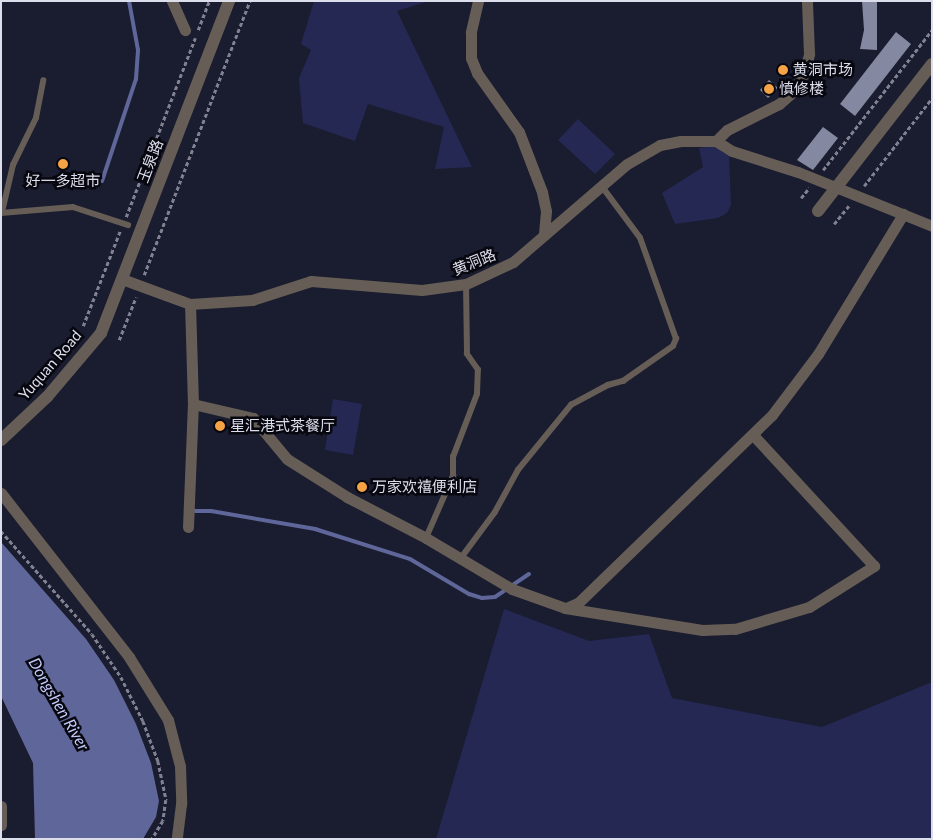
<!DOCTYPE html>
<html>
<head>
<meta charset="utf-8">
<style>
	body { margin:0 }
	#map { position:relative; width:933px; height:840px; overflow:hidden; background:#1a1c2f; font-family:Lato,"Noto Sans SC",sans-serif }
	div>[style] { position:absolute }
	.green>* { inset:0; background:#252853 }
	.water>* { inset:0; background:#5f6699 }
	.stream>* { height:4px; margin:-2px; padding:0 2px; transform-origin:2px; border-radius:2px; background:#5f6699 }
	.building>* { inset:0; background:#8488a0 }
	.path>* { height:2.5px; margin-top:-1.25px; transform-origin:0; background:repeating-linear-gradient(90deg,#808292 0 4px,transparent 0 6.5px) }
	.service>* { height:5.5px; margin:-2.75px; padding:0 2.75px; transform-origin:2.75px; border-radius:2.75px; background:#665e56 }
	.minor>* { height:11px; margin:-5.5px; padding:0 5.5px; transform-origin:5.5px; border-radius:5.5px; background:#665e56 }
	.tertiary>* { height:12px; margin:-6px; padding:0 6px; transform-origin:6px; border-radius:6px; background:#665e56 }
	.dots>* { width:14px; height:14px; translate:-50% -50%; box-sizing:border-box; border:2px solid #07070f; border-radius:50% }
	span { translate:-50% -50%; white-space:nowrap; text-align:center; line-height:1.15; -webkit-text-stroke:5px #07070f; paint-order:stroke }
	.poi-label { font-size:15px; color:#dcdeec }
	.left { translate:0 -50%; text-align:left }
	.street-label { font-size:15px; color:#dcdeec }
	.water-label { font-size:16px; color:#c3cafa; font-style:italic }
	.frame { position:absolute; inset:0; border:2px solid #dcdeec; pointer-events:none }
</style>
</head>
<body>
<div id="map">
	<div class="green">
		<i style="clip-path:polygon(314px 1px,429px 1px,397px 11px,472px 167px,435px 169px,444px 127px,368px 104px,355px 141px,303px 123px,299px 78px,311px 50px,301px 44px)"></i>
		<i style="clip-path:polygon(578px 119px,615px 154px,595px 174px,558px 140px)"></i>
		<i style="clip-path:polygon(713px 146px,729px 155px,731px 205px,727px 213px,718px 218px,675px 224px,662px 193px,703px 167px,699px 148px)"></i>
		<i style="clip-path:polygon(333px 399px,362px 404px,353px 455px,325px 450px)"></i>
		<i style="clip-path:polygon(504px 609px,589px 641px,649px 634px,672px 698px,822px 727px,932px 682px,932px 839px,436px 839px)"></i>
	</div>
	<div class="water">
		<i style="clip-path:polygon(1px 542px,86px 639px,114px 680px,136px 724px,151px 763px,159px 801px,156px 817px,143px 839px,35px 839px,33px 763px,1px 696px)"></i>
	</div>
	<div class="stream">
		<i style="left:102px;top:181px;width:108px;rotate:-71.6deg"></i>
		<i style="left:136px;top:79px;width:29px;rotate:-86deg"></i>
		<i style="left:138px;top:50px;width:50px;rotate:-100.4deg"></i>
		<i style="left:189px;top:511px;width:22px"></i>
		<i style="left:211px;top:511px;width:106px;rotate:9.8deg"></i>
		<i style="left:315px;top:529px;width:100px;rotate:17.5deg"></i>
		<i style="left:410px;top:559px;width:69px;rotate:30.7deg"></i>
		<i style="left:469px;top:594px;width:14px;rotate:17deg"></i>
		<i style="left:482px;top:598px;width:13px;rotate:-4deg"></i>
		<i style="left:495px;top:597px;width:41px;rotate:-34.1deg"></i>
	</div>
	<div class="building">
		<i style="clip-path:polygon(862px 1px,877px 1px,877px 50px,860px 49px,864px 30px)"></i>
		<i style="clip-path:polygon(896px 32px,911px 44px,855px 116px,840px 104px)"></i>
		<i style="clip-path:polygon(769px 80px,778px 88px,768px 98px,760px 90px)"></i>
		<i style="clip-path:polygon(823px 127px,838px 138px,813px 170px,797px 160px)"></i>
	</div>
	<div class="path">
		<i style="left:198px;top:30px;width:31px;rotate:-69deg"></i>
		<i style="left:823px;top:170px;width:177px;rotate:-52.1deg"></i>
		<i style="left:864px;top:186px;width:111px;rotate:-52.3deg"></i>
		<i style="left:801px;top:198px;width:13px;rotate:-51deg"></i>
		<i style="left:126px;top:217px;width:192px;rotate:-68.9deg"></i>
		<i style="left:834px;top:224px;width:26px;rotate:-51deg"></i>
		<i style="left:144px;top:275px;width:294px;rotate:-68.9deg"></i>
		<i style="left:83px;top:326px;width:102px;rotate:-68.7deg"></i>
		<i style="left:119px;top:340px;width:46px;rotate:-68.4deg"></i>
		<i style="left:1px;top:531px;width:137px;rotate:48.5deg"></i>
		<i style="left:92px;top:634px;width:52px;rotate:56deg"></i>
		<i style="left:121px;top:677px;width:49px;rotate:63.4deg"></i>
		<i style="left:143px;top:721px;width:43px;rotate:69.4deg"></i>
		<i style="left:158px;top:761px;width:40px;rotate:78deg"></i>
		<i style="left:166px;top:800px;width:21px;rotate:98deg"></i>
		<i style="left:163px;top:821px;width:21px;rotate:121deg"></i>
	</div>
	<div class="service">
		<i style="left:2px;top:212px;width:48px;rotate:-76.8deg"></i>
		<i style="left:13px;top:165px;width:52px;rotate:-63.9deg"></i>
		<i style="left:36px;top:118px;width:38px;rotate:-79deg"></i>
		<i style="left:1px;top:213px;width:72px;rotate:-4.8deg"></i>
		<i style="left:73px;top:207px;width:58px;rotate:18.1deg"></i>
		<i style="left:426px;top:538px;width:68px;rotate:-66.5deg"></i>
		<i style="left:453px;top:476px;width:19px;rotate:-90deg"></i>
		<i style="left:453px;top:457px;width:67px;rotate:-69.1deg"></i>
		<i style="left:477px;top:394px;width:24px;rotate:-88deg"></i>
		<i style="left:478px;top:370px;width:19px;rotate:-125deg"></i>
		<i style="left:467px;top:354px;width:70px;rotate:-90.8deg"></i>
		<i style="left:461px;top:558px;width:57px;rotate:-53.5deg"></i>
		<i style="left:495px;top:512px;width:48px;rotate:-61.3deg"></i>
		<i style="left:518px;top:470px;width:84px;rotate:-50.8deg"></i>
		<i style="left:571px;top:405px;width:42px;rotate:-28.4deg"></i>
		<i style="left:608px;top:385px;width:16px;rotate:-15deg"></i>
		<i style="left:623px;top:381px;width:61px;rotate:-35deg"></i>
		<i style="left:673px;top:346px;width:8px;rotate:-67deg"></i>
		<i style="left:676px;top:339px;width:107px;rotate:-109.6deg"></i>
		<i style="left:640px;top:238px;width:64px;rotate:-126.7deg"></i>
	</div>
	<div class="minor">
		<i style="left:172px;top:1px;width:32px;rotate:66deg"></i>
		<i style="left:478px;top:1px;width:32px;rotate:103deg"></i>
		<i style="left:471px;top:32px;width:26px;rotate:90deg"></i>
		<i style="left:471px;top:58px;width:16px;rotate:68deg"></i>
		<i style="left:477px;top:73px;width:72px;rotate:54.6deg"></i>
		<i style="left:519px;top:132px;width:64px;rotate:69deg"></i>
		<i style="left:542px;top:192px;width:19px;rotate:78deg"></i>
		<i style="left:546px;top:211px;width:24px;rotate:95deg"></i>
		<i style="left:716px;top:141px;width:16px;rotate:-45deg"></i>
		<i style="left:727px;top:130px;width:58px;rotate:-26.6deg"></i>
		<i style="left:779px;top:104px;width:18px;rotate:-41deg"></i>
		<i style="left:793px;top:92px;width:22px;rotate:-60deg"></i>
		<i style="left:804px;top:73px;width:20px;rotate:-75deg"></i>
		<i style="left:809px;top:54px;width:53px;rotate:-92.2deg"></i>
		<i style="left:122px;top:279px;width:72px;rotate:20.2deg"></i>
		<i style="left:190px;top:304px;width:62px;rotate:-3.7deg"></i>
		<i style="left:252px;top:300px;width:62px;rotate:-17.9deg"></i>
		<i style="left:311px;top:281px;width:111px;rotate:4.6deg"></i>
		<i style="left:422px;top:290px;width:44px;rotate:-7.8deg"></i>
		<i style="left:466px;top:284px;width:52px;rotate:-25.1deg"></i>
		<i style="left:513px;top:262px;width:150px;rotate:-40.7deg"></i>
		<i style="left:627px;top:164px;width:38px;rotate:-30deg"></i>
		<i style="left:660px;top:145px;width:21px;rotate:-11deg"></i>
		<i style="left:681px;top:141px;width:35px"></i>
		<i style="left:716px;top:141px;width:19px;rotate:32deg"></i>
		<i style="left:732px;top:151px;width:69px;rotate:17.7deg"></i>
		<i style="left:798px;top:172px;width:144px;rotate:21.9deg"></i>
		<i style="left:193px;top:404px;width:62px;rotate:13.1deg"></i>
		<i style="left:253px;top:418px;width:53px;rotate:50.3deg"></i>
		<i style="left:287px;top:459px;width:71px;rotate:32.3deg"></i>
		<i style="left:347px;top:497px;width:89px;rotate:27.4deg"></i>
		<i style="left:426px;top:538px;width:100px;rotate:30.7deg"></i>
		<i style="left:512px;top:589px;width:56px;rotate:19.7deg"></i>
		<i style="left:565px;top:608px;width:139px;rotate:9.1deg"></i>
		<i style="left:702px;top:630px;width:33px;rotate:-2deg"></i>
		<i style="left:735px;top:629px;width:77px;rotate:-16.6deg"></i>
		<i style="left:809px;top:607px;width:77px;rotate:-32.2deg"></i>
		<i style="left:874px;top:566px;width:177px;rotate:-132.7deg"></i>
		<i style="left:1px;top:493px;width:208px;rotate:52deg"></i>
		<i style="left:129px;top:657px;width:74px;rotate:58.2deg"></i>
		<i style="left:168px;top:720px;width:48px;rotate:75.4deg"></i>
		<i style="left:180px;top:766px;width:38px;rotate:88deg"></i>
		<i style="left:181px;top:804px;width:35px;rotate:97deg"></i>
		<i style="left:188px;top:527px;width:123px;rotate:-87.7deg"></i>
		<i style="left:193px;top:404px;width:100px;rotate:-91.7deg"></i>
		<i style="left:566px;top:608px;width:13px;rotate:-23deg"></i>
		<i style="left:578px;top:603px;width:270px;rotate:-44.1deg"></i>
		<i style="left:772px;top:415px;width:76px;rotate:-53deg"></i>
		<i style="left:818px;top:354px;width:164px;rotate:-58.7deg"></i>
		<i style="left:1px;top:806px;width:19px;rotate:90deg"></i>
	</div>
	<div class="tertiary">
		<i style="left:818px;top:211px;width:186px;rotate:-52.2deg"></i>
		<i style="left:1px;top:440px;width:63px;rotate:-43.1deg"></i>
		<i style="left:47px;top:397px;width:84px;rotate:-49.8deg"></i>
		<i style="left:101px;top:333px;width:356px;rotate:-68.9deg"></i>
	</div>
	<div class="dots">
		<i style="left:783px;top:70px;background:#f5a345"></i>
		<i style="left:769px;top:89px;background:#f5a345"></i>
		<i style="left:63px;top:164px;background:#f5a345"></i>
		<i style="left:220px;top:426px;background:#f5a345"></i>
		<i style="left:362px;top:487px;background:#f5a345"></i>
	</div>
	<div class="poi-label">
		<span class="left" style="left:793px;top:70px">黄洞市场</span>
		<span class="left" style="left:779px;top:89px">慎修楼</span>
		<span style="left:63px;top:181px">好一多超市</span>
		<span class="left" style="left:230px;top:426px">星汇港式茶餐厅</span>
		<span class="left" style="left:372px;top:487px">万家欢禧便利店</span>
	</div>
	<div class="street-label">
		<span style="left:150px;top:161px;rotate:-69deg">玉泉路</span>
		<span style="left:474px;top:262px;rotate:-22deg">黄洞路</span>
		<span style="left:50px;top:365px;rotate:-49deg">Yuquan Road</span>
	</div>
	<div class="water-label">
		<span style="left:59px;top:704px;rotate:60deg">Dongshen River</span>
	</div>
	<div class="frame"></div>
</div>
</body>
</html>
